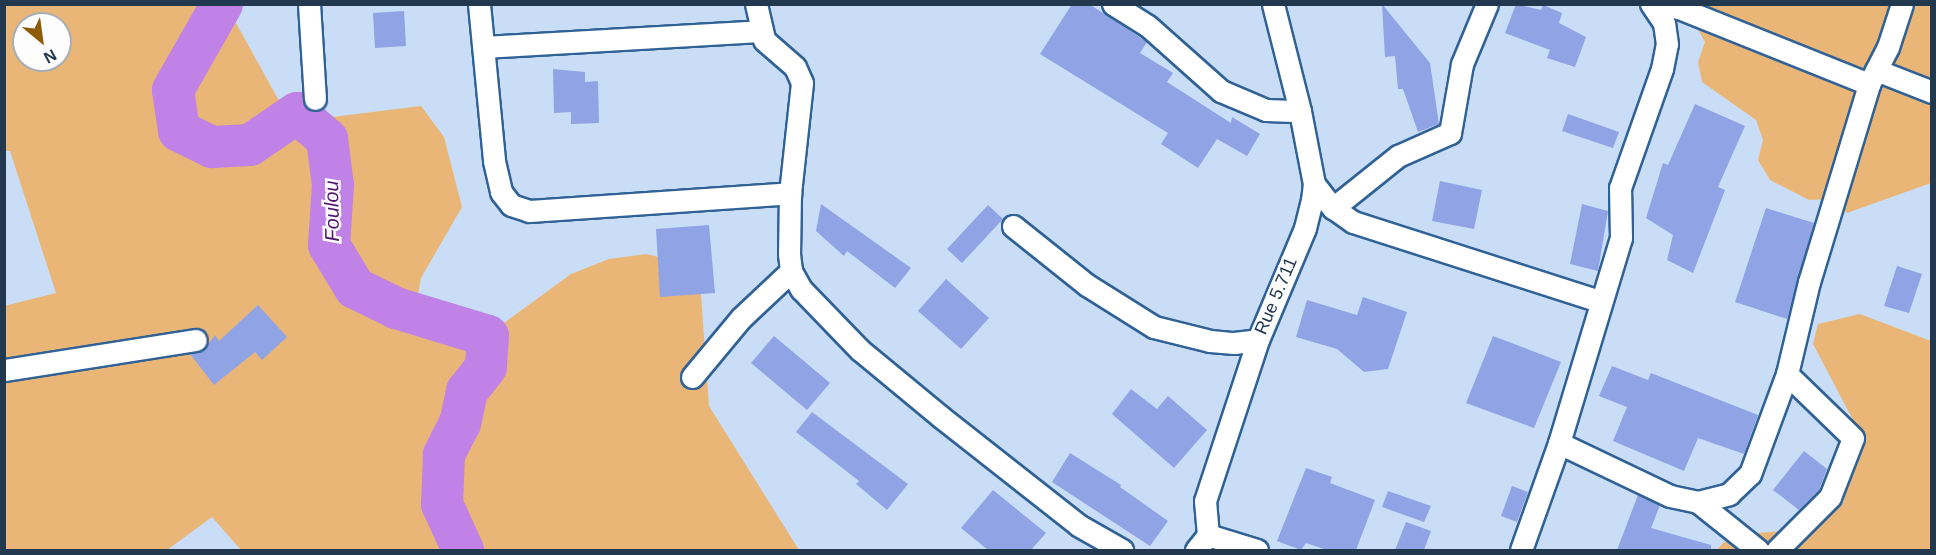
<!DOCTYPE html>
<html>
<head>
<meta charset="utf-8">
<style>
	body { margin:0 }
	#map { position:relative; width:1936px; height:555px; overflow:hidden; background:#c9def6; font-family:Arial,sans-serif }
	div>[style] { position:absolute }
	.green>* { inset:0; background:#e9b677 }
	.river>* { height:42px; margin:-21px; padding:0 21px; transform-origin:21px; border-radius:21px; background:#c082e6 }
	.building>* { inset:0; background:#90a3e5 }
	.roads { filter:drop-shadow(2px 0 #316296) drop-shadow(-2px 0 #316296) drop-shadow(0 2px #316296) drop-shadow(0 -2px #316296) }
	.street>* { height:21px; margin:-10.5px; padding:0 10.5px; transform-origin:10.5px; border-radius:10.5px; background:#fff }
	span { translate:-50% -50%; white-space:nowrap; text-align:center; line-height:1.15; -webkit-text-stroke:5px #fdfdfd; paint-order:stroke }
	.street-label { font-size:18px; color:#22384f }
	.water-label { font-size:20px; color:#531670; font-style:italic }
	.frame { position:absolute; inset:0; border:6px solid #22384f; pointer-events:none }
	.north { position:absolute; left:12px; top:12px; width:60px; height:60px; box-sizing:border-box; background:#fdfdfd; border:2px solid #a5aeb7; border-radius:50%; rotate:151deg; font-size:16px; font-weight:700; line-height:24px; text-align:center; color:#22384f }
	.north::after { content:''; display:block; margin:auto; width:21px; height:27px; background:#8e5c09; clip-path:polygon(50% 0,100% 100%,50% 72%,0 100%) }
</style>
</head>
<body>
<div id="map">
	<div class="green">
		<i style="clip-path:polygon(evenodd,5px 5px,226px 5px,278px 99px,308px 120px,421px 106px,444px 137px,462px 207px,421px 278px,414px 315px,440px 343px,478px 342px,571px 274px,609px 259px,646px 254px,683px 263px,701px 295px,709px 406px,799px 550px,241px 550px,212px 517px,167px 550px,5px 550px,4px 306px,56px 293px,10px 151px,5px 151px,5px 5px,24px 24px,60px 24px,60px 60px,24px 60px,24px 24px)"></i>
		<i style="clip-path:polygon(1675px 5px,1931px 5px,1931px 183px,1847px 213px,1832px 199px,1809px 200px,1770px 180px,1758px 160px,1763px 140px,1756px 120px,1702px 82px,1698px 62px,1705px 42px,1695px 24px)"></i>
		<i style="clip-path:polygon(1860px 314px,1931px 341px,1931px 550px,1717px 550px,1723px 543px,1743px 534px,1810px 529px,1843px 503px,1854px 463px,1853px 420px,1813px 344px,1818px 324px)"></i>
	</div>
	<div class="river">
		<i style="left:222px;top:4px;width:99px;rotate:119.7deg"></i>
		<i style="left:173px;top:90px;width:41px;rotate:81.7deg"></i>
		<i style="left:179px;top:131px;width:37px;rotate:26deg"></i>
		<i style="left:212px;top:147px;width:38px;rotate:-3deg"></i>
		<i style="left:250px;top:145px;width:57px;rotate:-34.2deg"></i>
		<i style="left:297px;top:113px;width:40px;rotate:41deg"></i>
		<i style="left:327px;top:139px;width:46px;rotate:82.6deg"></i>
		<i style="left:333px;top:185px;width:60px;rotate:93.8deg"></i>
		<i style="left:329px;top:245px;width:50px;rotate:58.8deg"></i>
		<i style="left:355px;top:288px;width:46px;rotate:26deg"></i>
		<i style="left:396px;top:308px;width:96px;rotate:16.9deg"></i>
		<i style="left:488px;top:336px;width:31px;rotate:94deg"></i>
		<i style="left:486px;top:367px;width:31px;rotate:128deg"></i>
		<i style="left:467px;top:391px;width:33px;rotate:102deg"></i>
		<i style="left:460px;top:423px;width:36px;rotate:117deg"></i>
		<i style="left:444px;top:455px;width:49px;rotate:92.3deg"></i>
		<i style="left:442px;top:504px;width:51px;rotate:65.5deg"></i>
	</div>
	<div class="building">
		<i style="clip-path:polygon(1072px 4px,1089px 4px,1147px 42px,1140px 53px,1173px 73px,1167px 82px,1231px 123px,1232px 117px,1260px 134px,1247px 156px,1217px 139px,1198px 168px,1161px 144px,1168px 133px,1040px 54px)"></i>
		<i style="clip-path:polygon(1382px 4px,1430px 63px,1439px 124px,1418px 132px,1403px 89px,1398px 89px,1395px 56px,1385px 57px)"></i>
		<i style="clip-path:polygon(1516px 4px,1541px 10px,1543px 5px,1562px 13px,1559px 23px,1586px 37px,1575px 67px,1547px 58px,1550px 50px,1505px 33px)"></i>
		<i style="clip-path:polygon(404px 11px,406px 46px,375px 48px,373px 13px)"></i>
		<i style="clip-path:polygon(553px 69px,585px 72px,585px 82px,598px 81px,599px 123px,571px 124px,571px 112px,554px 113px)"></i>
		<i style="clip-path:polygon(1695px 104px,1745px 126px,1718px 187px,1725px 190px,1693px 273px,1667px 260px,1673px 235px,1646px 218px,1663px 163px,1668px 165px)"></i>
		<i style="clip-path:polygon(1568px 114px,1619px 132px,1613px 148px,1562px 131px)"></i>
		<i style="clip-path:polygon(1440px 181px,1482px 190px,1474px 229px,1432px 221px)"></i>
		<i style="clip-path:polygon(821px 204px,911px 268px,895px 288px,847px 251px,844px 256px,816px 231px)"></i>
		<i style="clip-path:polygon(1582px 204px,1608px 211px,1598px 271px,1570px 264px)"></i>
		<i style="clip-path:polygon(988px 205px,1003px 219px,962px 263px,947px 249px)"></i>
		<i style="clip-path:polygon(1766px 208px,1814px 223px,1787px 319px,1735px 302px)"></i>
		<i style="clip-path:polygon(709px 225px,715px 293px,660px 297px,656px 229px)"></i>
		<i style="clip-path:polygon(1897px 266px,1922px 274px,1909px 313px,1884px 306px)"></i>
		<i style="clip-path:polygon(946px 279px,989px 318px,961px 349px,918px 311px)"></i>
		<i style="clip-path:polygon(1363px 297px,1407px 312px,1388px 369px,1364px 372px,1337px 349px,1296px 337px,1307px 300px,1357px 315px)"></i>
		<i style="clip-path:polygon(258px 305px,287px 337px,262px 360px,255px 352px,214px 385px,190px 354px,204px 350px,215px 335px,219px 341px)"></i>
		<i style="clip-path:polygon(774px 336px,830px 383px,807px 410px,751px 363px)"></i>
		<i style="clip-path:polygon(1493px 336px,1561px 362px,1534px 428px,1466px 403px)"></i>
		<i style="clip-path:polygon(1612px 366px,1648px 380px,1651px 373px,1758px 415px,1744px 454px,1698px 438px,1684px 471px,1613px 441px,1627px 407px,1599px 396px)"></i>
		<i style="clip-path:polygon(1131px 389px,1157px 409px,1168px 396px,1207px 430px,1174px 468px,1112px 414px)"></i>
		<i style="clip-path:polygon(812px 412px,908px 484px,887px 510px,856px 484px,859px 481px,796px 432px)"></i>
		<i style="clip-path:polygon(1804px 451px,1827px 469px,1819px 490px,1799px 510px,1773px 490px)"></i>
		<i style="clip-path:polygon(1070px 453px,1121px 485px,1120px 487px,1168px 521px,1150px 546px,1052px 482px)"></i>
		<i style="clip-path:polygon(1306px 468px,1332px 477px,1330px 483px,1375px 500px,1356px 550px,1327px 550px,1306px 543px,1301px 550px,1277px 541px)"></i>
		<i style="clip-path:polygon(1512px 486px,1528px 492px,1517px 522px,1501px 516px)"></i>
		<i style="clip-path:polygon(993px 490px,1046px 533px,1031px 550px,988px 550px,961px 528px)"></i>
		<i style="clip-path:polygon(1388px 491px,1431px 506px,1424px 522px,1382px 507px)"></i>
		<i style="clip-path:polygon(1638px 495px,1660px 505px,1651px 528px,1711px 545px,1711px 550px,1617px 550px)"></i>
		<i style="clip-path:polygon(1406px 522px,1431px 531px,1424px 550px,1395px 550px)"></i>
	</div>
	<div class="roads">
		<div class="street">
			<i style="left:309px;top:4px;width:95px;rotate:86.4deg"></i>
			<i style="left:479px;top:4px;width:158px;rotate:84.5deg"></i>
			<i style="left:494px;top:161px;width:32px;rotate:77deg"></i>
			<i style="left:501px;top:192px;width:16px;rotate:52deg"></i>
			<i style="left:511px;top:205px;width:19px;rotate:18deg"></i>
			<i style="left:529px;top:211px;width:262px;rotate:-3.9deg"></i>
			<i style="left:756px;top:4px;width:37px;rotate:77deg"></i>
			<i style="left:764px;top:40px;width:41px;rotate:41.1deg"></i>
			<i style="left:795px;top:67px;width:17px;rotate:66deg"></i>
			<i style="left:802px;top:83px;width:111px;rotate:96.2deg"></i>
			<i style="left:790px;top:193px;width:61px;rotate:90.9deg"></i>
			<i style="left:789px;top:254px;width:17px;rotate:83deg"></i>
			<i style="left:791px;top:271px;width:21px;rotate:61deg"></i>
			<i style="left:801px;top:289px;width:85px;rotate:46deg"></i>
			<i style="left:860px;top:350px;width:105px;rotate:39.6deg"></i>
			<i style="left:941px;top:417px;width:174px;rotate:38.2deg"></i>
			<i style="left:1078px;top:525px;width:51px;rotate:29.6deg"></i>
			<i style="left:1113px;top:4px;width:41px;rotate:32.2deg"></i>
			<i style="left:1148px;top:26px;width:98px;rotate:41.7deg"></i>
			<i style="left:1221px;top:91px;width:49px;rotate:22.9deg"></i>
			<i style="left:1266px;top:110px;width:34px;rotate:2deg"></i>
			<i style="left:1661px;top:4px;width:18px;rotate:13deg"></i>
			<i style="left:1679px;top:8px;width:205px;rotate:21.8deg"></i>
			<i style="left:485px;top:47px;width:274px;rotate:-3.3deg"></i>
			<i style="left:1876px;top:70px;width:60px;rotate:21.4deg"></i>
			<i style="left:1314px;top:184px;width:31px;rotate:52deg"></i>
			<i style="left:1333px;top:208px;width:24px;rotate:35deg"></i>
			<i style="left:1353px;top:222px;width:258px;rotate:17.8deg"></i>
			<i style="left:1333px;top:208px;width:83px;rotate:-38.7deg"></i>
			<i style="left:1398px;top:156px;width:57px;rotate:-23.9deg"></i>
			<i style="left:1450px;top:133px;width:70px;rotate:-80.1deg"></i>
			<i style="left:1462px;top:64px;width:65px;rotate:-67.4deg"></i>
			<i style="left:1013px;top:226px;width:95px;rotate:38.6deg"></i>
			<i style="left:1087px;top:285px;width:79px;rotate:32.1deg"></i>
			<i style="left:1154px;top:327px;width:58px;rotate:14deg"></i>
			<i style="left:1210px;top:341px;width:24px;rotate:5deg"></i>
			<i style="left:1234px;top:343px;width:24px;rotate:-7deg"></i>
			<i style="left:4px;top:370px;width:194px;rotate:-8.9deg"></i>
			<i style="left:692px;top:377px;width:77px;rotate:-50.3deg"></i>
			<i style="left:741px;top:318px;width:69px;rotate:-43.2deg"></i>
			<i style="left:1559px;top:443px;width:123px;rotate:25.5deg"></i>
			<i style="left:1670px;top:496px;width:29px;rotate:12deg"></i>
			<i style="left:1698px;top:502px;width:32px;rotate:-14deg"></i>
			<i style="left:1729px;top:494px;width:29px;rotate:-44deg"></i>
			<i style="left:1750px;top:474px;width:107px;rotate:-69.7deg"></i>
			<i style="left:1787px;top:374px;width:95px;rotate:-76.6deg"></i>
			<i style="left:1809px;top:282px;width:207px;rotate:-73.1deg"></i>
			<i style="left:1869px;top:84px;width:42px;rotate:-62.8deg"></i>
			<i style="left:1888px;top:47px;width:45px;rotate:-72deg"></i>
			<i style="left:1698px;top:502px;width:77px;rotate:38.7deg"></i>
			<i style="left:1196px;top:550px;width:19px;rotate:-51deg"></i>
			<i style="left:1257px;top:550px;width:51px;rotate:-163deg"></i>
			<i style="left:1208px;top:535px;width:34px;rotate:-95deg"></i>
			<i style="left:1205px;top:501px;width:169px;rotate:-71.8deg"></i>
			<i style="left:1258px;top:340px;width:121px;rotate:-67.2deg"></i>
			<i style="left:1305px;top:228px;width:29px;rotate:-76deg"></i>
			<i style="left:1312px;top:200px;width:16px;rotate:-83deg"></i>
			<i style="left:1314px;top:184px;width:74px;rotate:-100.9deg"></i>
			<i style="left:1300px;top:111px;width:110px;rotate:-104.2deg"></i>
			<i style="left:1521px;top:550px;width:114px;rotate:-70.4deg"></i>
			<i style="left:1559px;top:443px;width:214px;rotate:-73.2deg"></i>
			<i style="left:1621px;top:238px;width:50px;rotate:-91.1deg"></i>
			<i style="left:1620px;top:188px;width:126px;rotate:-70.6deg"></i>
			<i style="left:1662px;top:69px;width:25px;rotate:-79deg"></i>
			<i style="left:1667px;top:44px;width:21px;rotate:-98deg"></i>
			<i style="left:1664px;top:23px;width:23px;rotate:-124deg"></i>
			<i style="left:1777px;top:550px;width:75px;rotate:-45deg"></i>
			<i style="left:1830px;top:497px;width:63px;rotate:-68.7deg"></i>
			<i style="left:1853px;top:438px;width:92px;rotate:-135.9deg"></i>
		</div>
	</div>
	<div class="street-label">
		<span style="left:1276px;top:296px;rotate:-67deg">Rue 5.711</span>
	</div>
	<div class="water-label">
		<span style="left:332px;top:211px;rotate:-91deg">Foulou</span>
	</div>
	<div class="frame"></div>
	<div class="north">N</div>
</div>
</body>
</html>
